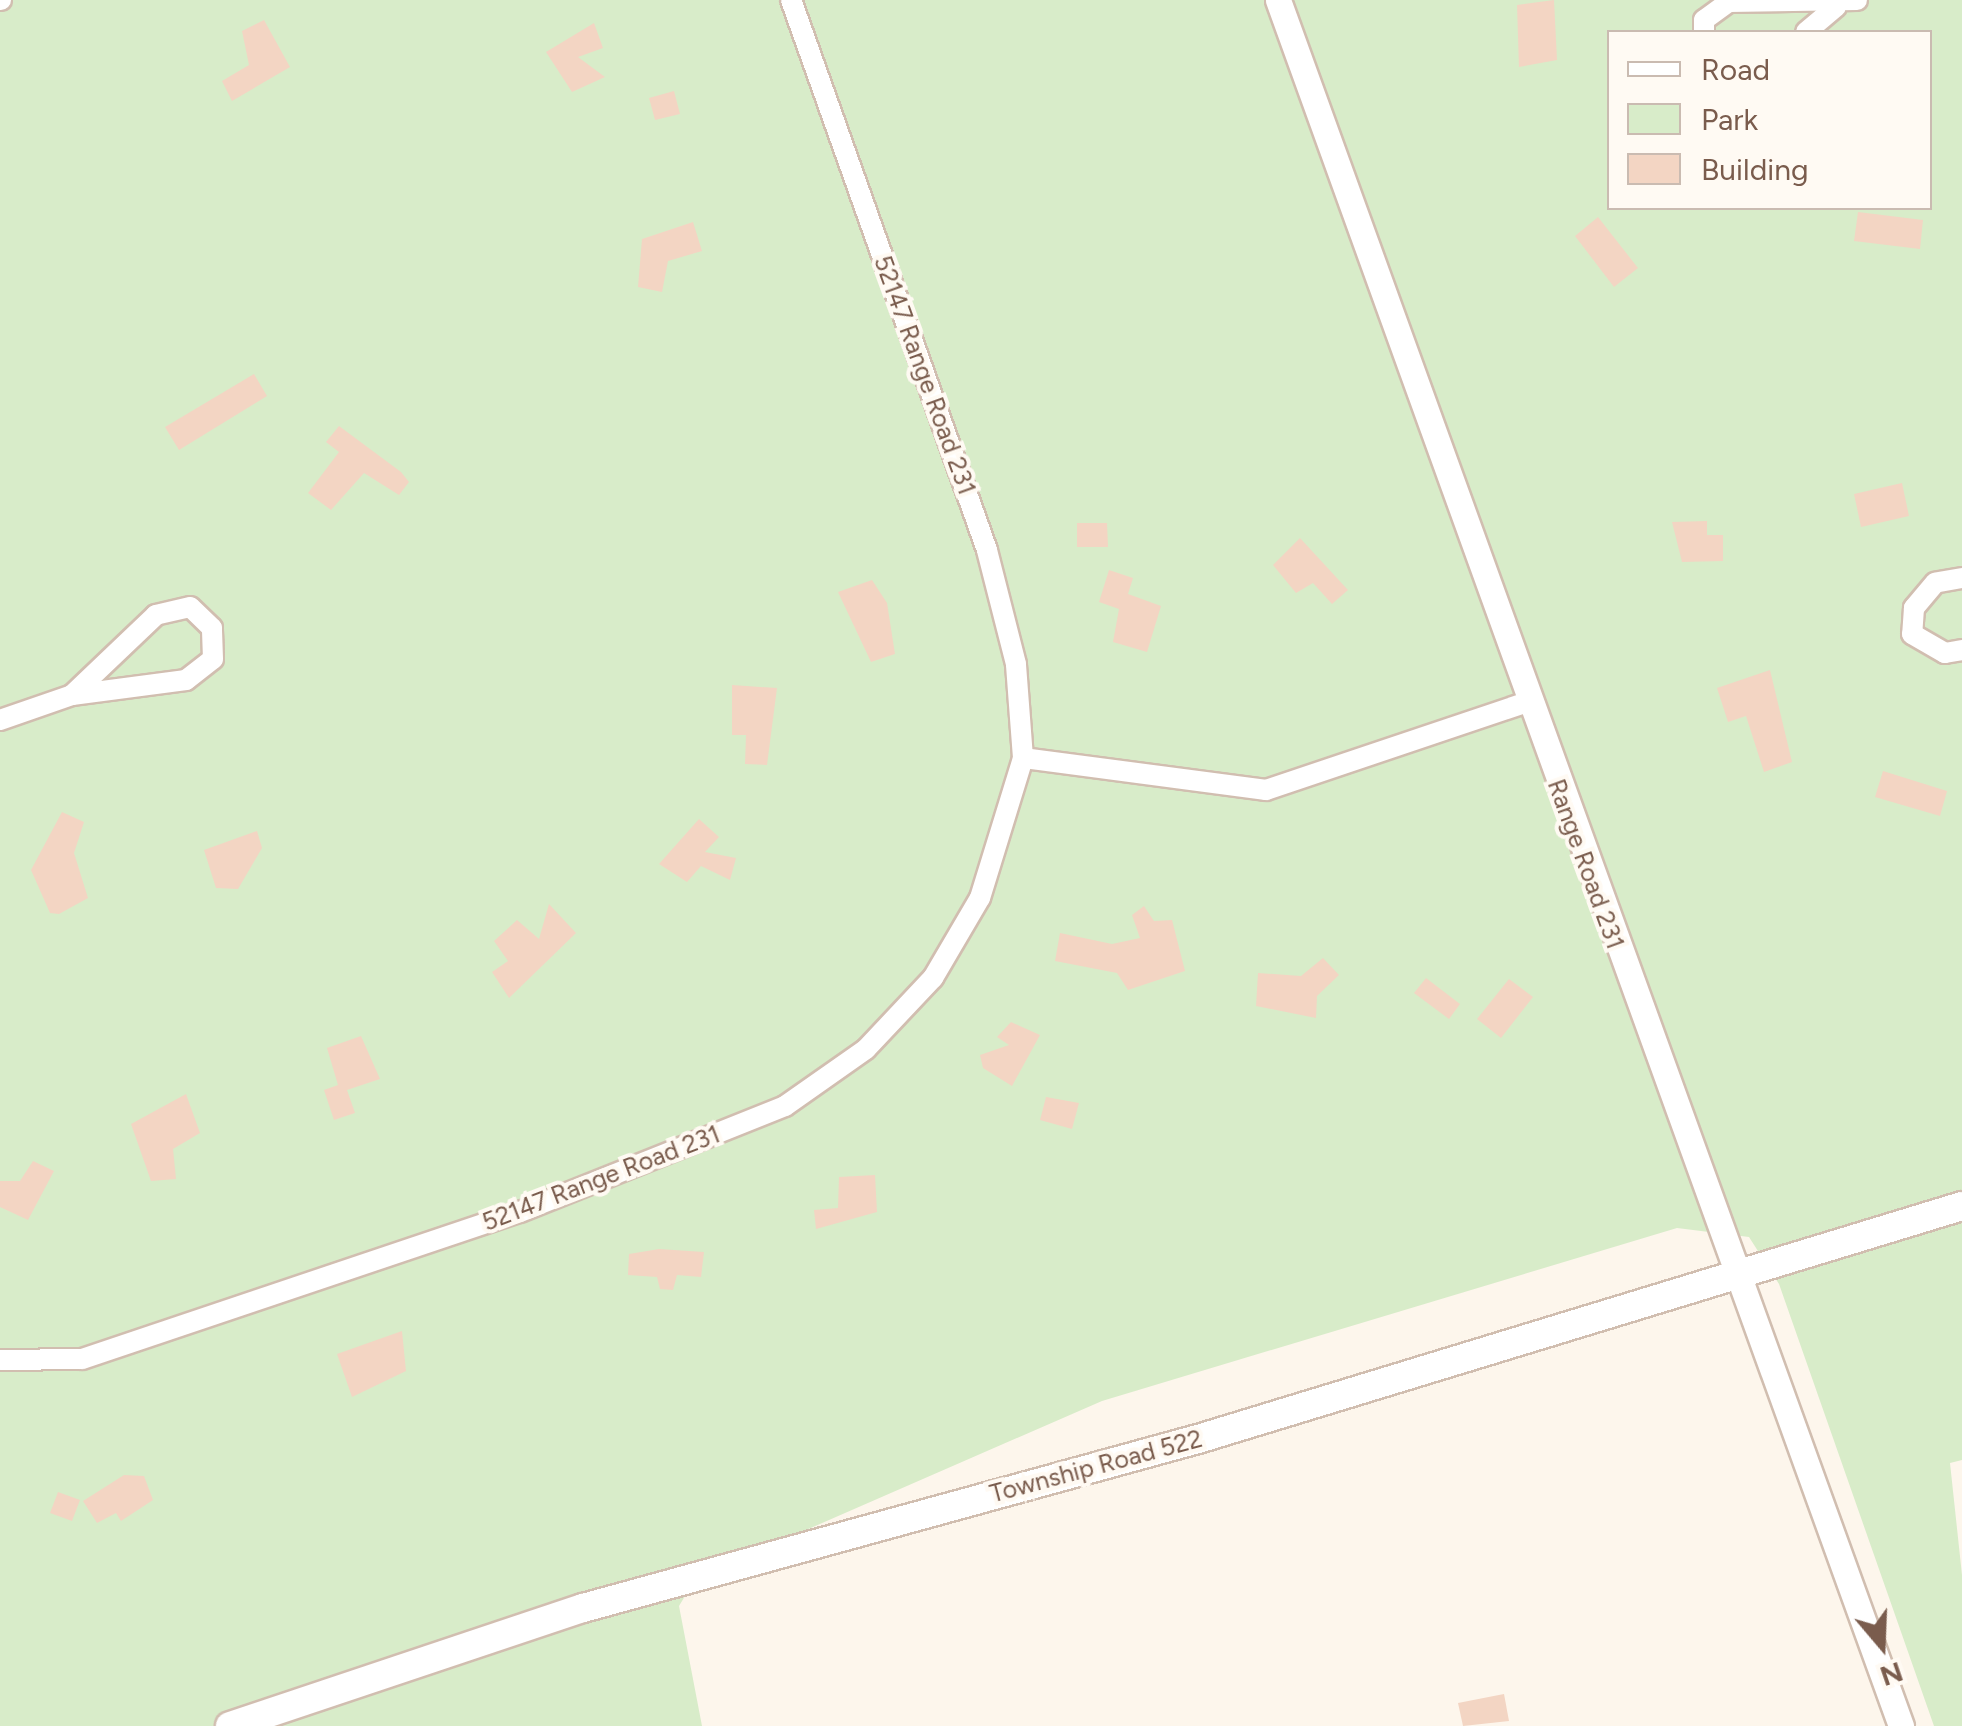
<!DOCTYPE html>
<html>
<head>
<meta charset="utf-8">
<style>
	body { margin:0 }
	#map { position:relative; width:1962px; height:1726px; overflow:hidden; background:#fdf6ec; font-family:Figtree,sans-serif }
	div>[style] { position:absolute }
	.green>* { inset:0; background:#d8ecc9 }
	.building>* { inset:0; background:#f3d5c3 }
	.roads { filter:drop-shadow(2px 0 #d1beb0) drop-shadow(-2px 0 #d1beb0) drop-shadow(0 2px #d1beb0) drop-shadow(0 -2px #d1beb0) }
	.minor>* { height:20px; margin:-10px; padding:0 10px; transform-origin:10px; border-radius:10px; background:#fff }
	.tertiary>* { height:25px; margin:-12.5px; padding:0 12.5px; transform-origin:12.5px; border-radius:12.5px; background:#fff }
	.secondary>* { height:28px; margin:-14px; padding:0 14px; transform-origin:14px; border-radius:14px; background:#fff }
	span { translate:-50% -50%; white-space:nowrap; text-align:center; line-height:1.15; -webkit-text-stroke:8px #fffaf3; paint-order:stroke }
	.street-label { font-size:25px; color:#7a5c4d }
	.legend { position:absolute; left:1607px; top:30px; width:325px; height:180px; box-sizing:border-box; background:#fffaf3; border:2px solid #cabbb1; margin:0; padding:12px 18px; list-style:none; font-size:30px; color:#7a5c4d }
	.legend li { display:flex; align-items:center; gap:20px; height:50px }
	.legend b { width:50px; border:2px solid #cabbb1 }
	.north { position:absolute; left:1832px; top:1596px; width:100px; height:100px; -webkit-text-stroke:8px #fffaf3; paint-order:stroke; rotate:161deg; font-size:28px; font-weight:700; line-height:40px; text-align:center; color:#7a5c4d }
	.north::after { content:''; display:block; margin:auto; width:35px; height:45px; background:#7a5c4d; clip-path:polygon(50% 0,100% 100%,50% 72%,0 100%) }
</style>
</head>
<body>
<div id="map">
	<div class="green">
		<i style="clip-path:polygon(evenodd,0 0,1962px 0,1962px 1460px,1950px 1463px,1962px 1575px,1962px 1726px,1934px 1726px,1779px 1284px,1749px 1237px,1677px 1228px,1102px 1401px,696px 1578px,679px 1606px,702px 1726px,0 1726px,0 0,1610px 32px,1930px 32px,1930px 208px,1610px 208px,1610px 32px)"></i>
	</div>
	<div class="building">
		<i style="clip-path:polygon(1554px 0,1557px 60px,1519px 67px,1517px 5px)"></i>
		<i style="clip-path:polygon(264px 20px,290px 67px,232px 101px,222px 81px,249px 65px,242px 31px)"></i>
		<i style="clip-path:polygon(594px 23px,603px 48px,578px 57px,605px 77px,572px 92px,546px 52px)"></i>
		<i style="clip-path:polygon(674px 91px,680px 114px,655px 120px,649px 98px)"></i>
		<i style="clip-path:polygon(1858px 212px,1923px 220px,1920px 249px,1854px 241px)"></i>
		<i style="clip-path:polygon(1598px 217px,1638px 268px,1614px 287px,1575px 236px)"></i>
		<i style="clip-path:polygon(693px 222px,702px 251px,668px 261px,662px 292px,638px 287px,642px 239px)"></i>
		<i style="clip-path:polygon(254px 374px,267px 396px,179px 450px,165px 427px)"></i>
		<i style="clip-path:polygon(339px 426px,401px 472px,409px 482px,399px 495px,364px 473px,331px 510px,308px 493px,339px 452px,326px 442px)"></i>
		<i style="clip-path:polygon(1902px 483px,1909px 516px,1861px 527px,1854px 494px)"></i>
		<i style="clip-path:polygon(1707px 521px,1707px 535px,1723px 535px,1723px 561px,1682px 562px,1672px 522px)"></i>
		<i style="clip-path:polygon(1077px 523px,1107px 523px,1108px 547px,1077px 547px)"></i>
		<i style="clip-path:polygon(1300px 538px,1348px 590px,1332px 604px,1313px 583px,1296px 593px,1273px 565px)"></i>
		<i style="clip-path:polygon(1109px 570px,1133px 578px,1128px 594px,1161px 606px,1147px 652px,1113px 642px,1119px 609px,1099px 602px)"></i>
		<i style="clip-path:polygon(872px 580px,887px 603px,895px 654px,871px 662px,838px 592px)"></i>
		<i style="clip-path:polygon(1770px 670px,1792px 762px,1764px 772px,1746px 716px,1728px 722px,1717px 688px)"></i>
		<i style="clip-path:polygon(732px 685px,777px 688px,767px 765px,745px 764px,746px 735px,732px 735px)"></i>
		<i style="clip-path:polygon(1883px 771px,1947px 791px,1940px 816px,1875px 797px)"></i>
		<i style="clip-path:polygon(62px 812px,84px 822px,74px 853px,88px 898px,59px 914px,50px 913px,31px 870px)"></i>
		<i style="clip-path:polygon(699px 819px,719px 837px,705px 852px,736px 858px,730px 880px,701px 866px,687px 882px,659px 864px)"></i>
		<i style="clip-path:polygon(257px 831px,262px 848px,238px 889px,216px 888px,204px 850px)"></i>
		<i style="clip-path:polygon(549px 904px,576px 933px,509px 998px,492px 972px,508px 961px,494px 941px,517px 920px,539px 939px)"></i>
		<i style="clip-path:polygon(1144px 906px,1154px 921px,1172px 920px,1185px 971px,1128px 990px,1117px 973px,1055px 961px,1060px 933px,1112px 944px,1140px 938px,1132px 915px)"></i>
		<i style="clip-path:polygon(1323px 958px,1339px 975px,1317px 996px,1316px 1018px,1256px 1006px,1258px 973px,1301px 976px)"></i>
		<i style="clip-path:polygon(1426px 978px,1460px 1004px,1449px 1019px,1414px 993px)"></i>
		<i style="clip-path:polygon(1509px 979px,1533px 997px,1501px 1038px,1477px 1019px)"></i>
		<i style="clip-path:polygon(1011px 1022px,1040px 1035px,1012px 1086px,983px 1068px,980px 1055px,1009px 1045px,997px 1037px)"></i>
		<i style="clip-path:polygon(361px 1036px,380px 1079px,347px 1090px,355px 1113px,334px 1120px,324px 1090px,338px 1085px,327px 1048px)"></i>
		<i style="clip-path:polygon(186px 1094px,200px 1133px,173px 1149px,176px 1179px,151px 1181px,131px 1124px)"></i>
		<i style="clip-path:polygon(1046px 1097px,1079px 1103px,1072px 1129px,1040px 1120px)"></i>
		<i style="clip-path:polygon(33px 1161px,54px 1171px,28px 1220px,0 1207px,0 1181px,20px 1181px)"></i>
		<i style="clip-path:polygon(875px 1175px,877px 1212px,816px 1229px,814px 1210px,838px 1208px,839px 1177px)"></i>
		<i style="clip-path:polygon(659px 1249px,704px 1252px,701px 1277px,677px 1275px,673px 1290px,660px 1289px,657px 1277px,628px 1275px,629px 1254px)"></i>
		<i style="clip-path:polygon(402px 1331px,406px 1371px,352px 1397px,337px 1354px)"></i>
		<i style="clip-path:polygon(124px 1475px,144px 1476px,153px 1500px,121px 1521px,116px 1513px,97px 1523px,83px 1501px)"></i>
		<i style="clip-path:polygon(58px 1492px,80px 1500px,72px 1521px,50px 1513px)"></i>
		<i style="clip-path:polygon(1504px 1694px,1509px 1721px,1463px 1726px,1458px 1703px)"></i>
	</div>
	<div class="roads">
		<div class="minor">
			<i style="left:0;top:0;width:1px"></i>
			<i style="left:1704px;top:32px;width:12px;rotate:-90deg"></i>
			<i style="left:1704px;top:20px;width:31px;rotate:-36deg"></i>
			<i style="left:1729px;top:2px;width:128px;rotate:-0.9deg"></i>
			<i style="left:1806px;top:32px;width:39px;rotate:-40deg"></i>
			<i style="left:1962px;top:578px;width:27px;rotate:170deg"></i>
			<i style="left:1935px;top:583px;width:33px;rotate:130deg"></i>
			<i style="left:1914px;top:608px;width:26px;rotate:94deg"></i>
			<i style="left:1912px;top:634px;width:38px;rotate:30deg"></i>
			<i style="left:1945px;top:653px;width:17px;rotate:-10deg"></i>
			<i style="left:0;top:720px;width:76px;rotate:-19.1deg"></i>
			<i style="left:72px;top:695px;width:115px;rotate:-7.5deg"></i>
			<i style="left:186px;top:680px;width:34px;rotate:-38deg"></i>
			<i style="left:213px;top:659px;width:31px;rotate:-92deg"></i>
			<i style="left:212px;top:628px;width:30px;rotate:-136deg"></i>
			<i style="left:190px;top:607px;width:35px;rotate:167deg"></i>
			<i style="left:156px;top:615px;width:116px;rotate:136.4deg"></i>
			<i style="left:1023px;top:758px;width:245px;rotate:7.5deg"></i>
			<i style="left:1266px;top:790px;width:276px;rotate:-18.6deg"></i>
			<i style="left:0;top:1360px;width:82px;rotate:-0.7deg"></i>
			<i style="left:82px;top:1359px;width:462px;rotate:-18.6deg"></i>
			<i style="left:520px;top:1212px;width:285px;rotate:-21.8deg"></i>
			<i style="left:785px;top:1106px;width:99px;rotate:-35.1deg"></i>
			<i style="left:866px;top:1049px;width:98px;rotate:-46.7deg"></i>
			<i style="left:933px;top:978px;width:93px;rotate:-59.6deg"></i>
			<i style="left:980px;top:898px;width:146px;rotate:-72.9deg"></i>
			<i style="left:1023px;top:758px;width:94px;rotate:-94.3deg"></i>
			<i style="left:1016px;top:664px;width:118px;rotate:-104.3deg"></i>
			<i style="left:987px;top:550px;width:584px;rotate:-109.61deg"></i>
		</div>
		<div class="tertiary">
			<i style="left:1278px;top:0;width:1835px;rotate:70.15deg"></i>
		</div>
		<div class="secondary">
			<i style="left:230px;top:1726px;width:372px;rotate:-18.5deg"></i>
			<i style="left:583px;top:1608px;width:638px;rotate:-15.37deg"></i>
			<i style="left:1198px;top:1439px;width:799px;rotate:-16.96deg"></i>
		</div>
	</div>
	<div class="street-label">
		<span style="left:925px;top:375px;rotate:70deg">52147 Range Road 231</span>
		<span style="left:1586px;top:864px;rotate:70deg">Range Road 231</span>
		<span style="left:601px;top:1178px;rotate:-21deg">52147 Range Road 231</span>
		<span style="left:1096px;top:1466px;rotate:-15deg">Township Road 522</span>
	</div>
	<ul class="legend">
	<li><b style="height:12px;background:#fff"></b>Road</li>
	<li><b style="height:28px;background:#d8ecc9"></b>Park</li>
	<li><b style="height:28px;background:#f3d5c3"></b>Building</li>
	</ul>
	<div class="north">N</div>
</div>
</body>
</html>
